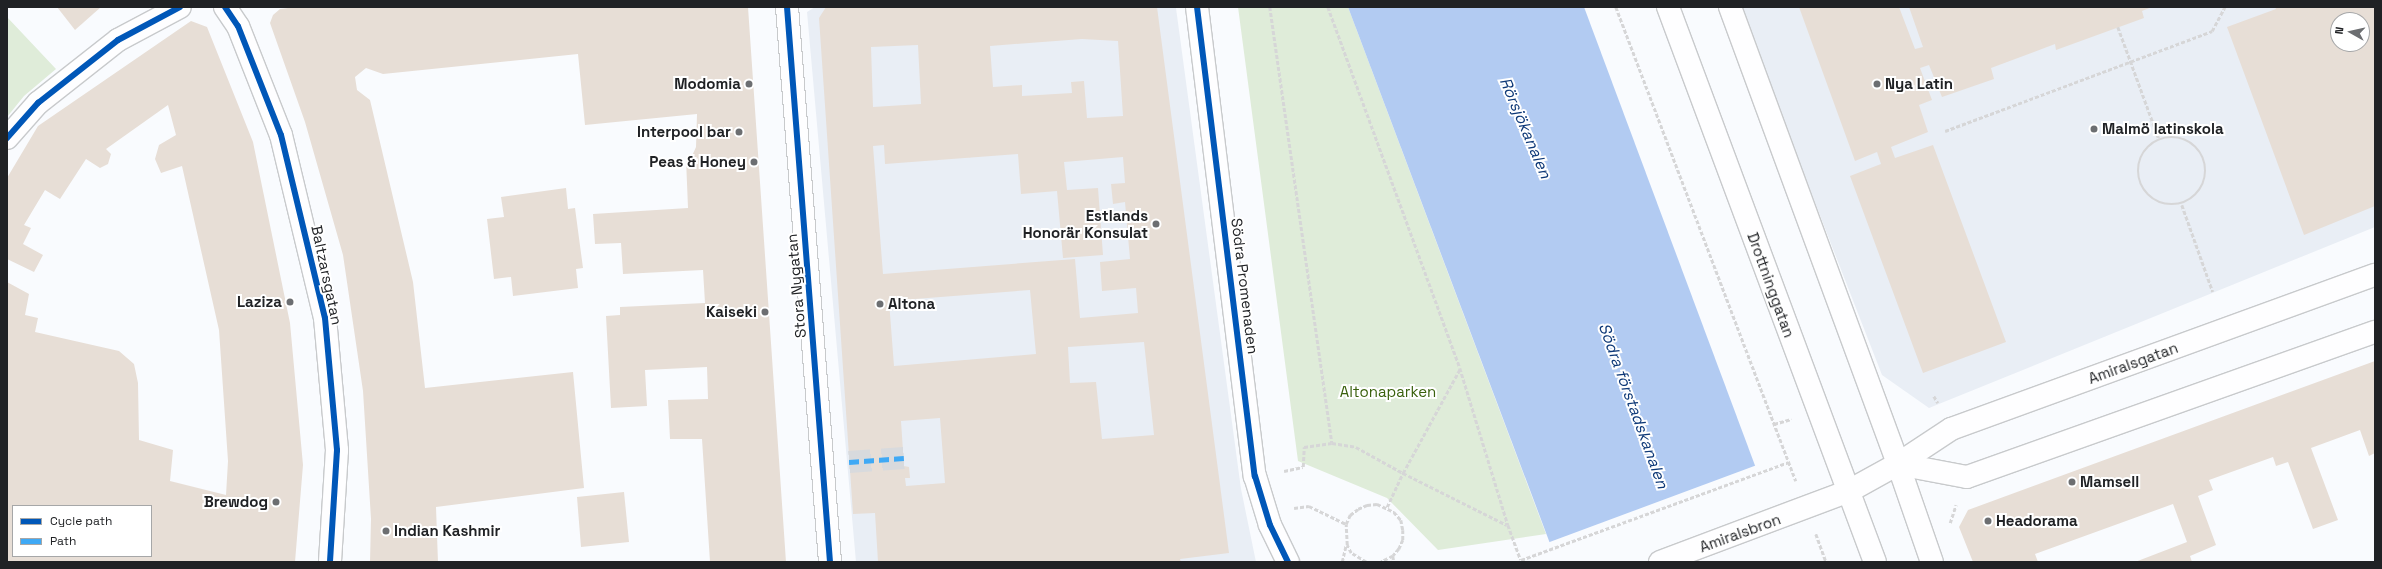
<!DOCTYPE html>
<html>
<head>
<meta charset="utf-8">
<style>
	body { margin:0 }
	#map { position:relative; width:2382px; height:569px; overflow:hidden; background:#f9fbfe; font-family:"Space Grotesk",sans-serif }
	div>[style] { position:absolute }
	.built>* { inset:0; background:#e9eef5 }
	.green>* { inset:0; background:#dfecd9 }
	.water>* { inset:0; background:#b2cbf2 }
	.pier>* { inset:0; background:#f9fbfe }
	.building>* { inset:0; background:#e7ded6 }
	.pedestrian-tunnel>* { height:22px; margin-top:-11px; transform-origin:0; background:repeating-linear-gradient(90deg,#d8dadd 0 22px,transparent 0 33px) }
	.path>* { height:2.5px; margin-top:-1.25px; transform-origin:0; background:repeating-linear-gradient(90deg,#d6d6d7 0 4px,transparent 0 6px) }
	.path>.ring { margin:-1.25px; padding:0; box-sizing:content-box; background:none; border:2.5px solid #d6d6d7; border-radius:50% }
	.roads { filter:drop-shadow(1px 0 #c8cacc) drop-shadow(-1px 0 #c8cacc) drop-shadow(0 1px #c8cacc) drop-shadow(0 -1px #c8cacc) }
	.minor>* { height:22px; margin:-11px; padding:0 11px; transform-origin:11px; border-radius:11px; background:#fefeff }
	.secondary>* { height:22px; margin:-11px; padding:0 11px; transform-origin:11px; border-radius:11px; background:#fefeff }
	.quiet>* { height:5px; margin-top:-2.5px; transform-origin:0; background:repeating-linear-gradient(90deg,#3fa9f5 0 10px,transparent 0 15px) }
	.cycleway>* { height:6px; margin:-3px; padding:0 3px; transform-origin:3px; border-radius:3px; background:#0057b8 }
	.dots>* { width:11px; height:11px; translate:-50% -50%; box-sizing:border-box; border:2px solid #fff; border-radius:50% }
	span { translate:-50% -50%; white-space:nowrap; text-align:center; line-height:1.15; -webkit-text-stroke:4px #fff; paint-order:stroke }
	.poi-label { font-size:15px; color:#202225; font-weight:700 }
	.right { translate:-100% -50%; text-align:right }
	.left { translate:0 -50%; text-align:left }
	.street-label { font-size:15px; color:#202225 }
	.park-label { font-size:15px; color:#3a610d }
	.water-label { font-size:16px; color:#0d3877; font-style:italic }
	.frame { position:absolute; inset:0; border:8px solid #202225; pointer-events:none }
	.legend { position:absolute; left:12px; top:505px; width:140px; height:52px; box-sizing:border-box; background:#fff; border:1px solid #a6a7a8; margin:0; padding:5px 7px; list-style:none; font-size:12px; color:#202225 }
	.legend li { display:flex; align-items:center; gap:8px; height:20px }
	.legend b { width:20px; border:1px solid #a6a7a8 }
	.north { position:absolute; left:2330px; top:12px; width:40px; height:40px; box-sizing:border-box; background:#fff; border:1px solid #a6a7a8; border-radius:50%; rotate:278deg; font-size:11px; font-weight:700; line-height:16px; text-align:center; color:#202225 }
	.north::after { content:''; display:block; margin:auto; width:14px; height:18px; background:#6c6e71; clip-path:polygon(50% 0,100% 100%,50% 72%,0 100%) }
</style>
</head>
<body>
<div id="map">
	<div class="built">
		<i style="clip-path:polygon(815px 7px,1176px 8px,1241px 489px,1256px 562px,856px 562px,807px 12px)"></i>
		<i style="clip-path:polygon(evenodd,1739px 7px,2375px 7px,2375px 227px,1929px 408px,1882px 375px,1739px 7px,2338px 20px,2362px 20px,2362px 44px,2338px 44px,2338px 20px)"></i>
	</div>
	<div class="green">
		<i style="clip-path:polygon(1238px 7px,1348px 7px,1546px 534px,1438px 550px,1387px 498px,1298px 461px)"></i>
		<i style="clip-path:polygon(7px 17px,56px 69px,24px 96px,7px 117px)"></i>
	</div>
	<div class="water">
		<i style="clip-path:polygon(1348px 7px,1584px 7px,1791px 562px,1557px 562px)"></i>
	</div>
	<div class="pier">
		<i style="clip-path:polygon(1757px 465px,1793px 562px,1555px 562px,1547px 543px)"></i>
	</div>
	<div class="building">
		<i style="clip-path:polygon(57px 7px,101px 7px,75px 30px)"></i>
		<i style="clip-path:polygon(296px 7px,748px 7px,786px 562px,710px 562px,702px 439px,670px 439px,668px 400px,708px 399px,707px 367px,645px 370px,647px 406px,611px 408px,606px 316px,620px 315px,620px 307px,705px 303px,703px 270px,623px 274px,621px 243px,595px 244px,593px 214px,688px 208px,686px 159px,692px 156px,696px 147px,697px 114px,585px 125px,578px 54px,383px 74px,366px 68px,355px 77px,357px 90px,370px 100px,413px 282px,425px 388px,573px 372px,584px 488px,436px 507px,438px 562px,370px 562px,371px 519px,363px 391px,343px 255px,305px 122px,270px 23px,273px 15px,280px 9px)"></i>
		<i style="clip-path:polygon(evenodd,826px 7px,1157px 7px,1229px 553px,1180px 559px,1181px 562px,878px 562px,875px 513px,853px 514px,819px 18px,826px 7px,1082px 39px,1118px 41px,1123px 116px,1087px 118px,1084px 81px,1071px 82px,1072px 93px,1022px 96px,1022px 85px,993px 87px,990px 46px,1082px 39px,826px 7px,918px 45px,921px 104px,873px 107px,871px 47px,918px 45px,826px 7px,884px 145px,885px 164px,1018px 154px,1021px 194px,1057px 191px,1063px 258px,1103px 255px,1098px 188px,1067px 190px,1064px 162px,1123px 157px,1125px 183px,1111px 184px,1113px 204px,1125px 202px,1130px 259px,1100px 262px,1102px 291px,1136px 288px,1138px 313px,1080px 318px,1075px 259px,883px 274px,873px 146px,884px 145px,826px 7px,1030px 290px,1036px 354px,894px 366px,889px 301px,1030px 290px,826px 7px,1144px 342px,1154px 435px,1102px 439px,1096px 382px,1070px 383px,1068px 347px,1144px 342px,826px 7px,940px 418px,945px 483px,906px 486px,905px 478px,910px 478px,909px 467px,904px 466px,901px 421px,940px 418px)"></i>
		<i style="clip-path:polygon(1799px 7px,1899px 7px,1915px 49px,1923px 47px,1909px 7px,2152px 7px,2142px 11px,2144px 18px,2056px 50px,2055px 44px,1991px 68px,1994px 79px,1942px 97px,1929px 65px,1920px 68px,1932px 100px,1919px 105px,1928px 132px,1891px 147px,1895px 158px,1933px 145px,2006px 342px,1923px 373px,1850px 176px,1881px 164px,1877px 152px,1855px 161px)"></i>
		<i style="clip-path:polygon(evenodd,2275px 7px,2375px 7px,2375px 206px,2304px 235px,2227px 27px,2276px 9px,2275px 7px,2338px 20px,2362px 20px,2362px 44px,2338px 44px,2338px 20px)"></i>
		<i style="clip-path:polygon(evenodd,191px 21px,207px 27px,253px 142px,290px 323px,303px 465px,295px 562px,7px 562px,7px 282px,29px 294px,25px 315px,38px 318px,35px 332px,119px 351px,134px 364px,138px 383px,139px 440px,173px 450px,170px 481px,226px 495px,228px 461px,219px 330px,182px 166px,161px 173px,155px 159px,159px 145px,176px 135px,168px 105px,106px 149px,111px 154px,108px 164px,100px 168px,86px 159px,60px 199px,45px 190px,24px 225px,31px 228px,23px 244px,43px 255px,34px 272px,7px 259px,7px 178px,38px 126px,191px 21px,13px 506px,151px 506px,151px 556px,13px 556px,13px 506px)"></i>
		<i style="clip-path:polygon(566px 188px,568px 209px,575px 208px,583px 268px,576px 269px,578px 288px,513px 296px,511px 277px,494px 279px,487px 219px,504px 217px,501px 197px)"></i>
		<i style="clip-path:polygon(2375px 361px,2375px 453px,2369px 456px,2360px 430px,2311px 448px,2338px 520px,2313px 529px,2288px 462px,2276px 466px,2273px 457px,2209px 480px,2213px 490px,2198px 496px,2216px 545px,2190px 556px,2192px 562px,2135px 562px,2187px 542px,2173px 504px,2035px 554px,2038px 562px,1973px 562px,1959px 527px,1968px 510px)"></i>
		<i style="clip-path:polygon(624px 492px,629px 542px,581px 547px,577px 497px)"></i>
	</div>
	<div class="pedestrian-tunnel">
		<i style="left:849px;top:462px;width:55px;rotate:-4.2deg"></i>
	</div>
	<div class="path">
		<i style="left:1270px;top:7px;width:440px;rotate:81.9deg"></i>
		<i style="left:1328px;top:7px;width:384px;rotate:69.9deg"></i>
		<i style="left:1460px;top:368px;width:164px;rotate:73deg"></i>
		<i style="left:1508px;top:525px;width:37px;rotate:70deg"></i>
		<i style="left:1521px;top:560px;width:285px;rotate:-20.1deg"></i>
		<i style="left:1616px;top:7px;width:507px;rotate:69.21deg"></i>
		<i style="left:2118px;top:27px;width:119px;rotate:69.9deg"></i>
		<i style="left:1945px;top:131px;width:285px;rotate:-20.5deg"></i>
		<i style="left:2212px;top:31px;width:27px;rotate:-62deg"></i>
		<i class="ring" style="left:2138px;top:137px;width:65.5px;height:65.5px"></i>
		<i style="left:2182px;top:205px;width:92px;rotate:70.4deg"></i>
		<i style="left:1934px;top:396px;width:8px;rotate:60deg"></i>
		<i style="left:1774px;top:424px;width:18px;rotate:-16deg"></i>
		<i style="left:1284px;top:471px;width:19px;rotate:-12deg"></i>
		<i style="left:1303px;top:467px;width:20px;rotate:-87deg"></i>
		<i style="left:1304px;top:447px;width:28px;rotate:-8deg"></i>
		<i style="left:1332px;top:443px;width:24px;rotate:9deg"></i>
		<i style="left:1356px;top:447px;width:54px;rotate:29deg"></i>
		<i style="left:1403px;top:473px;width:116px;rotate:26.6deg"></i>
		<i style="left:1387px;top:507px;width:38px;rotate:-65deg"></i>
		<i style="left:1403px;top:473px;width:119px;rotate:-61.3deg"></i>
		<i style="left:1294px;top:508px;width:15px;rotate:-8deg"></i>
		<i style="left:1309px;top:506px;width:41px;rotate:25.9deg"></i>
		<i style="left:1950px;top:523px;width:19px;rotate:-72deg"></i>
		<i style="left:1816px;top:534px;width:30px;rotate:70deg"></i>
		<i style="left:1393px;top:556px;width:6px;rotate:81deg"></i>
		<i style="left:1342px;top:562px;width:17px;rotate:-77deg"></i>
		<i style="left:1366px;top:562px;width:17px;rotate:-149deg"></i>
		<i style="left:1351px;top:553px;width:9px;rotate:-117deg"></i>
		<i style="left:1347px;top:545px;width:21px;rotate:-93deg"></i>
		<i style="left:1346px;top:524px;width:10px;rotate:-66deg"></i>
		<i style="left:1350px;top:515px;width:10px;rotate:-37deg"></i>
		<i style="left:1358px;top:509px;width:10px;rotate:-24deg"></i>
		<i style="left:1367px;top:505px;width:10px;rotate:-6deg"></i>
		<i style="left:1377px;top:504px;width:19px;rotate:25deg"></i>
		<i style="left:1394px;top:512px;width:11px;rotate:49deg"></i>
		<i style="left:1401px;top:520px;width:10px;rotate:79deg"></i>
		<i style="left:1403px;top:530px;width:10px;rotate:90deg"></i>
		<i style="left:1403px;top:540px;width:10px;rotate:114deg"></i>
		<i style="left:1399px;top:549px;width:9px;rotate:131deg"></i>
		<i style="left:1393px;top:556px;width:13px;rotate:153deg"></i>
	</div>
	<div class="roads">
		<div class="minor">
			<i style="left:225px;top:7px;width:23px;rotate:56deg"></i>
			<i style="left:238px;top:26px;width:117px;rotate:68.5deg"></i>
			<i style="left:281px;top:135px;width:188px;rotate:76.5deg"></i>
			<i style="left:325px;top:318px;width:133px;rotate:84.8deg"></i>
			<i style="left:337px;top:450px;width:112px;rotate:93.6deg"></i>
			<i style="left:787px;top:7px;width:557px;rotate:85.57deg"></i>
			<i style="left:1197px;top:7px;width:473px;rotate:83deg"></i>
			<i style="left:1255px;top:476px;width:51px;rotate:73deg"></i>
			<i style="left:1270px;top:525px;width:41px;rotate:64.1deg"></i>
			<i style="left:7px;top:138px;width:47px;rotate:-48.5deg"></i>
			<i style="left:38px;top:103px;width:102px;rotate:-38.2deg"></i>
			<i style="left:118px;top:40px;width:70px;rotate:-28deg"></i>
			<i style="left:1660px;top:562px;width:202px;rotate:-20.6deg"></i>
		</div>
		<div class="secondary">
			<i style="left:1668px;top:7px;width:592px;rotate:69.55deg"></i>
			<i style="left:1730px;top:7px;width:487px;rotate:69.8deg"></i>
			<i style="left:1898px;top:464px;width:104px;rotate:70.9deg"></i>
			<i style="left:1898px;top:464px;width:70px;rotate:10.7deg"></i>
			<i style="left:1967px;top:477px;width:433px;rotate:-19.6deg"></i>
			<i style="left:1849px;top:491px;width:56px;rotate:-28.9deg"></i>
			<i style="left:1898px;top:464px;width:64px;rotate:-33.4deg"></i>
			<i style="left:1951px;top:429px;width:451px;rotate:-20deg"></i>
		</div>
	</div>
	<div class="quiet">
		<i style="left:849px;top:462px;width:55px;rotate:-4.2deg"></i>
	</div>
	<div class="cycleway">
		<i style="left:225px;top:7px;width:23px;rotate:56deg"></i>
		<i style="left:238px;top:26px;width:117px;rotate:68.5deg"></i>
		<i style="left:281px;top:135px;width:188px;rotate:76.5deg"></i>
		<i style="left:325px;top:318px;width:133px;rotate:84.8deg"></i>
		<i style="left:337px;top:450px;width:112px;rotate:93.6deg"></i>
		<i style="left:787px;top:7px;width:557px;rotate:85.57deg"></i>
		<i style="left:1197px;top:7px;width:473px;rotate:83deg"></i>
		<i style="left:1255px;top:476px;width:51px;rotate:73deg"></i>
		<i style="left:1270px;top:525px;width:41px;rotate:64.1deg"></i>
		<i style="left:7px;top:138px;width:47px;rotate:-48.5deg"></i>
		<i style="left:38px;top:103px;width:102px;rotate:-38.2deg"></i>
		<i style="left:118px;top:40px;width:70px;rotate:-28deg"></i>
	</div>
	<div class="dots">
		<i style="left:749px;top:84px;background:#6c6e71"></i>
		<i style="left:1877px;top:84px;background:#6c6e71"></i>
		<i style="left:2094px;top:129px;background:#6c6e71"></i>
		<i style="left:739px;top:132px;background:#6c6e71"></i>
		<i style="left:754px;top:162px;background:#6c6e71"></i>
		<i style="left:1156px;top:224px;background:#6c6e71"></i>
		<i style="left:290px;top:302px;background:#6c6e71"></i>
		<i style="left:880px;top:304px;background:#6c6e71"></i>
		<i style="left:765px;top:312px;background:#6c6e71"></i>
		<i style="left:2072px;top:482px;background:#6c6e71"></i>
		<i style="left:276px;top:502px;background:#6c6e71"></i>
		<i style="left:1988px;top:521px;background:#6c6e71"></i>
		<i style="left:386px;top:531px;background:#6c6e71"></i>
	</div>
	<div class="poi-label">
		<span class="right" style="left:741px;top:84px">Modomia</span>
		<span class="left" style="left:1885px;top:84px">Nya Latin</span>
		<span class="left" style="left:2102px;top:129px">Malmö latinskola</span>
		<span class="right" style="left:731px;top:132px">Interpool bar</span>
		<span class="right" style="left:746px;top:162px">Peas &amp; Honey</span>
		<span class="right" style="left:1148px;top:224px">Estlands<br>Honorär Konsulat</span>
		<span class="right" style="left:282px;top:302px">Laziza</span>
		<span class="left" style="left:888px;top:304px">Altona</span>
		<span class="right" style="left:757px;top:312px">Kaiseki</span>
		<span class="left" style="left:2080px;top:482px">Mamsell</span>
		<span class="right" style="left:268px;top:502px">Brewdog</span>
		<span class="left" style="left:1996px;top:521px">Headorama</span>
		<span class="left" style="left:394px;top:531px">Indian Kashmir</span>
	</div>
	<div class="street-label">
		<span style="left:327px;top:275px;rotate:78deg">Baltzarsgatan</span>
		<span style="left:1771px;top:285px;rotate:70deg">Drottninggatan</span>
		<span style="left:796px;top:286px;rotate:-95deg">Stora Nygatan</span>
		<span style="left:1245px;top:286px;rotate:83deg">Södra Promenaden</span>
		<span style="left:2133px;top:363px;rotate:-20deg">Amiralsgatan</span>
		<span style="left:1740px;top:533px;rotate:-20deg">Amiralsbron</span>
	</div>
	<div class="park-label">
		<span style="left:1388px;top:392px">Altonaparken</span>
	</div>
	<div class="water-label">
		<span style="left:1525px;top:128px;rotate:67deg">Rörsjökanalen</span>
		<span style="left:1633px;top:406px;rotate:70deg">Södra förstadskanalen</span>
	</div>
	<div class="frame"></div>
	<ul class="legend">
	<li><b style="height:5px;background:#0057b8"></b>Cycle path</li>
	<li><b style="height:5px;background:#3fa9f5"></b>Path</li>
	</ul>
	<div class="north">N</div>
</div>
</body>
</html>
